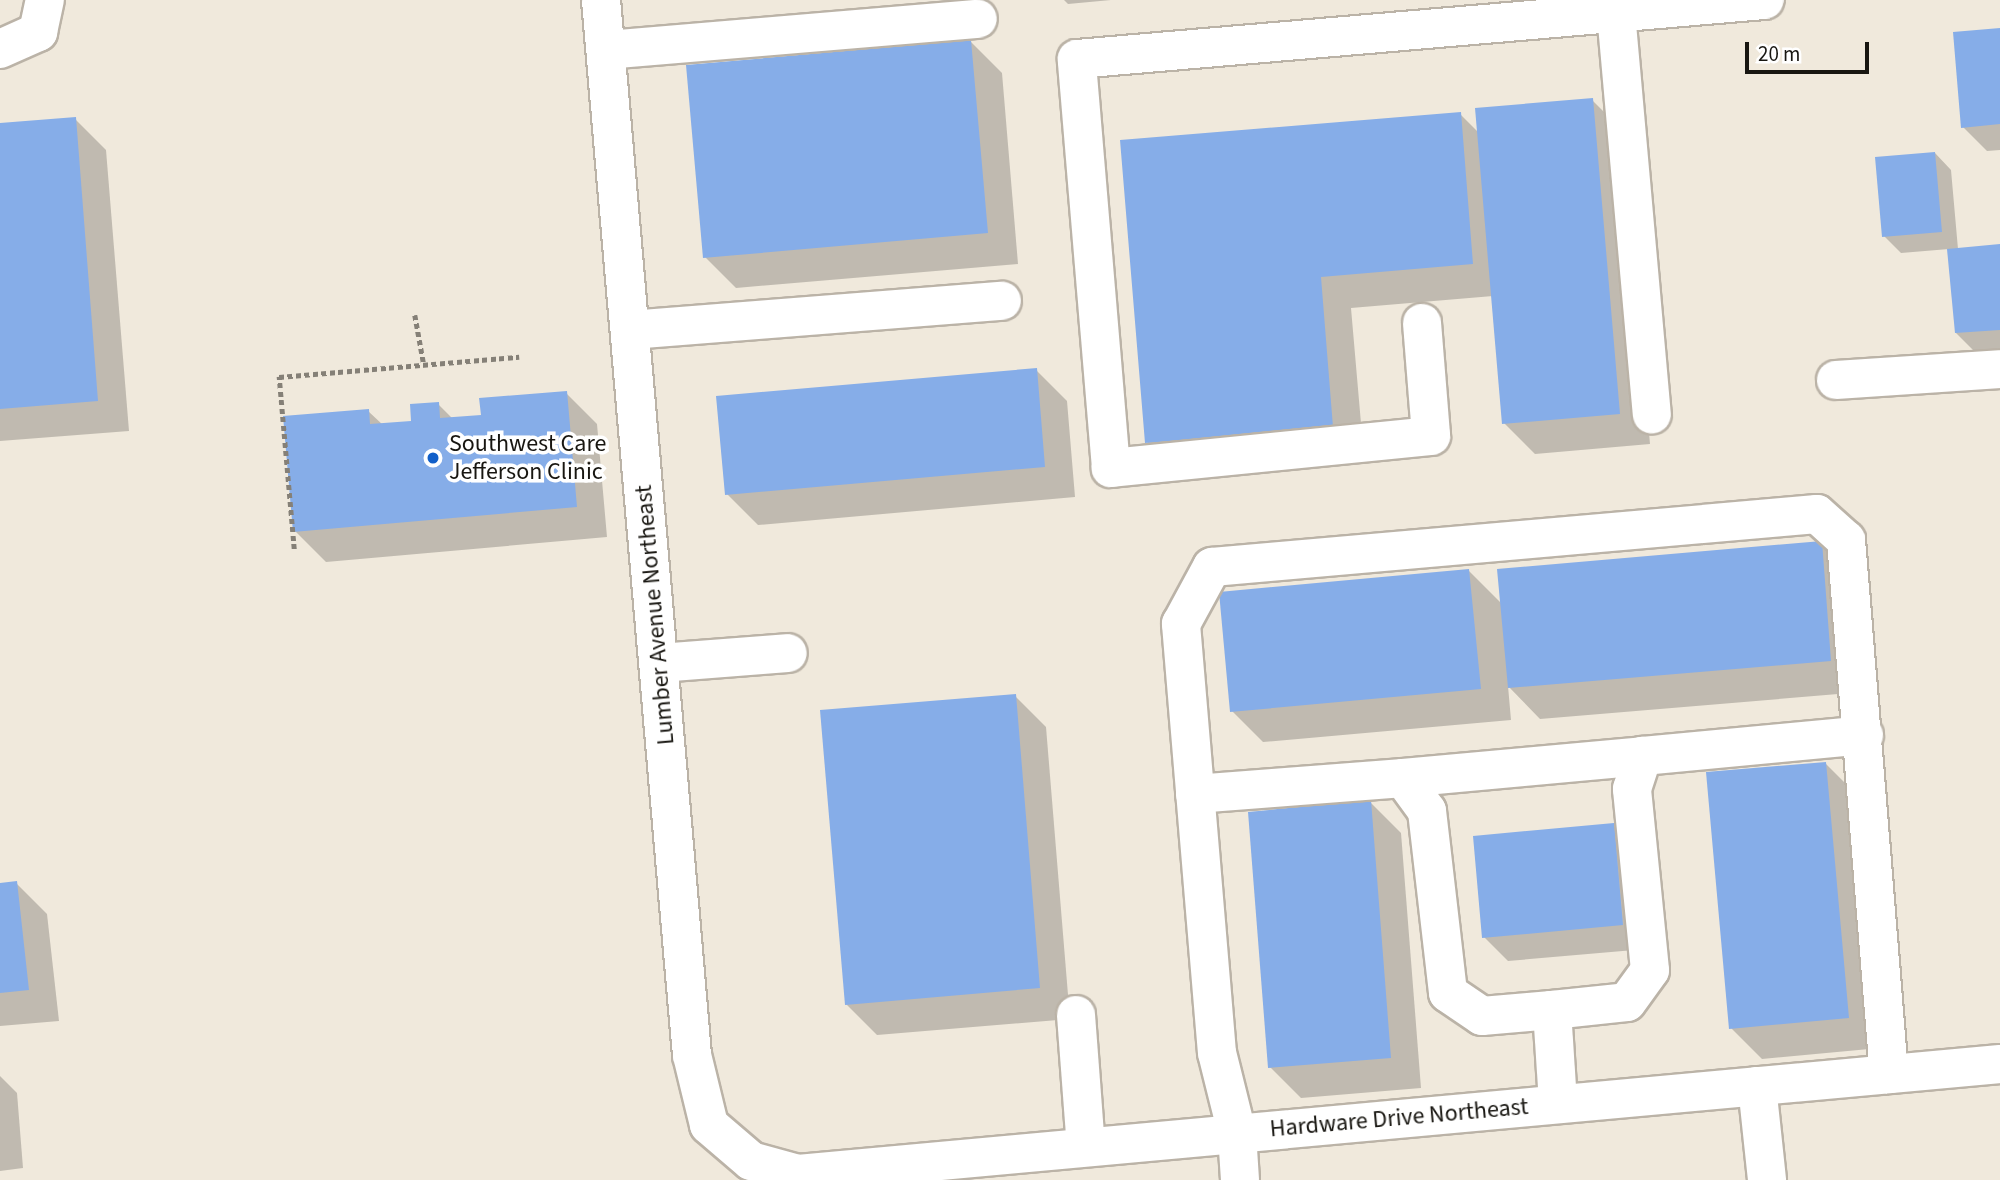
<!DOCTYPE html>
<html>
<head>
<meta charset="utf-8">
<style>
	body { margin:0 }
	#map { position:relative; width:2000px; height:1180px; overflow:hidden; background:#f0e9dc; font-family:"Source Sans 3",sans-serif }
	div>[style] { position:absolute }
	.shadow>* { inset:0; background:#0003 }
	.building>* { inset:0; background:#86ade8 }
	.path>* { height:4.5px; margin-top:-2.25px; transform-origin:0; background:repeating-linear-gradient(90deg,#858077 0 5px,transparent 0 8.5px) }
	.roads { filter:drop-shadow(2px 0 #bbb3a7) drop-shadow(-2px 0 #bbb3a7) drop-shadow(0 2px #bbb3a7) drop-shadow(0 -2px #bbb3a7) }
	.minor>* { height:38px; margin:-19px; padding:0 19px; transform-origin:19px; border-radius:19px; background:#fff }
	.dots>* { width:19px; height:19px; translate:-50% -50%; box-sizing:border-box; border:4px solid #fff; border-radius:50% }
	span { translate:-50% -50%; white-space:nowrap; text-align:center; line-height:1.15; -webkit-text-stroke:7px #fff; paint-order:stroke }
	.poi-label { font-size:24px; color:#181611 }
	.left { translate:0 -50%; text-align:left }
	.street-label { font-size:24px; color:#181611 }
	.scale { position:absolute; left:1745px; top:42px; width:124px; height:32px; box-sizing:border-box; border:4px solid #181611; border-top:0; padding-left:9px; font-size:21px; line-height:24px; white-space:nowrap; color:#181611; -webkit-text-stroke:5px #fff; paint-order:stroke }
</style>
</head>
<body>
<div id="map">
	<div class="shadow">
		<i style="clip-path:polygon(1064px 0,1111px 0,1068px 4px)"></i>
		<i style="clip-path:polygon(2000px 30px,2000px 150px,1987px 151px,1963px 127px)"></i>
		<i style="clip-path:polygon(971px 42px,1002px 73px,1018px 264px,736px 288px,705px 257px)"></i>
		<i style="clip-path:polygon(1592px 100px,1623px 131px,1650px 444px,1535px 454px,1504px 423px,1493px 296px,1351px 308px,1364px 458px,1178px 473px,1147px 442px,1460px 114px,1479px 133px)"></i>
		<i style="clip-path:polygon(75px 119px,106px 150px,129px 431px,0 441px,0 125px)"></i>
		<i style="clip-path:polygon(1935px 153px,1951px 170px,1958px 249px,2000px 246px,2000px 363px,1987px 364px,1956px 333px,1949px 249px,1901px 253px,1884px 236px)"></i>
		<i style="clip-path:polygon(1036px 370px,1067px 401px,1075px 497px,758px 525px,727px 494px)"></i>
		<i style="clip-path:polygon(566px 393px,597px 424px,607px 537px,326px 562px,295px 531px,368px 411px,383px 425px,413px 422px,438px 404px,453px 419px,483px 416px)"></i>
		<i style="clip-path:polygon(1821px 543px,1852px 574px,1862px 692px,1540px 719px,1508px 686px,1511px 720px,1263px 742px,1232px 711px,1469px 571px,1502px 604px)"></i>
		<i style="clip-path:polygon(1015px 696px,1046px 727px,1070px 1019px,877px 1035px,846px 1004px)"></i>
		<i style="clip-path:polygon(1825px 763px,1856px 794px,1880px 1048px,1762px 1059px,1731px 1028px)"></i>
		<i style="clip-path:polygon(1370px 802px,1401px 833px,1421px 1088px,1301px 1098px,1270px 1067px)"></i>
		<i style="clip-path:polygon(1613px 825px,1638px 850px,1646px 949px,1508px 961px,1484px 937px)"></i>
		<i style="clip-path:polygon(16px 883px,47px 914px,59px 1021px,0 1026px,0 884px)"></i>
		<i style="clip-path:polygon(0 1076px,17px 1093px,23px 1168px,0 1171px)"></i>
	</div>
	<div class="building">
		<i style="clip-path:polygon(2000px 28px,2000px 124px,1961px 128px,1953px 32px)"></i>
		<i style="clip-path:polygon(971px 40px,988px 233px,703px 258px,686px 65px)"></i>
		<i style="clip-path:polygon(1593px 98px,1620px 414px,1502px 424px,1475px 108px)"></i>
		<i style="clip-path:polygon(1461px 112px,1473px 264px,1321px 277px,1333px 427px,1145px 443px,1120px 140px)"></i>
		<i style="clip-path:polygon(76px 117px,98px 401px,0 409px,0 123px)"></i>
		<i style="clip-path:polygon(1935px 152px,1942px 232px,1882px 237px,1875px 157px)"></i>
		<i style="clip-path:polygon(2000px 244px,2000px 330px,1955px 333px,1947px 249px)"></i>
		<i style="clip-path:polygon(1037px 368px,1045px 467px,725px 495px,716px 396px)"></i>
		<i style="clip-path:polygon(567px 391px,577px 507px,293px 532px,283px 416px,369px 409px,370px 424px,411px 421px,410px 404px,439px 402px,440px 418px,481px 415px,479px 398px)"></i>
		<i style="clip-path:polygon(1822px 541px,1831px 661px,1508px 688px,1497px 569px)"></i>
		<i style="clip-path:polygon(1469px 569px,1481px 689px,1230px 712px,1219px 592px)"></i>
		<i style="clip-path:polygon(1016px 694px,1040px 988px,845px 1005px,820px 710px)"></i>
		<i style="clip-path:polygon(1826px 762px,1849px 1018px,1729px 1029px,1706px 772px)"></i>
		<i style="clip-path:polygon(1371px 800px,1391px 1058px,1268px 1068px,1248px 812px)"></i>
		<i style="clip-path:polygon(1614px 823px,1623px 925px,1482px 938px,1473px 836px)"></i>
		<i style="clip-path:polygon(17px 881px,29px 990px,0 993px,0 883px)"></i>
	</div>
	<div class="path">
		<i style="left:415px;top:315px;width:51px;rotate:79.8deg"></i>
		<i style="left:294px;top:549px;width:173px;rotate:-95deg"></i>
		<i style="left:279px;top:377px;width:241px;rotate:-4.8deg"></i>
	</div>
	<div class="roads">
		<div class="minor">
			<i style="left:601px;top:0;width:1059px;rotate:85.07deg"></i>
			<i style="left:692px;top:1055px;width:72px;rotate:76.3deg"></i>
			<i style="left:709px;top:1125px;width:55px;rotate:40.6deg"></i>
			<i style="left:751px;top:1161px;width:49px;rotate:15.5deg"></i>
			<i style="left:798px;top:1174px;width:1207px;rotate:-5.23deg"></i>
			<i style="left:1616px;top:13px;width:403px;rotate:84.9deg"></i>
			<i style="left:0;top:49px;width:42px;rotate:-24.1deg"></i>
			<i style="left:38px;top:32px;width:33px;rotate:-78deg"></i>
			<i style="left:606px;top:50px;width:373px;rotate:-4.8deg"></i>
			<i style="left:1422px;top:323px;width:113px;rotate:85.4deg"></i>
			<i style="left:1431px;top:436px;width:322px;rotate:174.3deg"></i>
			<i style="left:1111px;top:468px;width:410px;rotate:-94.8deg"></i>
			<i style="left:1077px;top:59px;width:690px;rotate:-4.91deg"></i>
			<i style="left:630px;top:330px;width:373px;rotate:-4.5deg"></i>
			<i style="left:1836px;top:380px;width:164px;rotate:-3.8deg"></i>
			<i style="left:659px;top:663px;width:129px;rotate:-4.4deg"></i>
			<i style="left:1403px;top:778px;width:241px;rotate:-5.2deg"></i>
			<i style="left:1195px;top:794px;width:209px;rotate:-4.4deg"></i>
			<i style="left:1403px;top:778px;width:41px;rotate:54deg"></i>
			<i style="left:1427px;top:811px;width:183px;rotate:83.4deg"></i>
			<i style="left:1448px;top:993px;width:41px;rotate:34.1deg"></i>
			<i style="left:1482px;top:1016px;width:70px;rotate:-4.9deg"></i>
			<i style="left:1552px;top:1010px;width:75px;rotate:-6.1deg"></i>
			<i style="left:1627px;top:1002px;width:39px;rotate:-54deg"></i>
			<i style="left:1650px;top:970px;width:182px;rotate:-95.7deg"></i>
			<i style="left:1632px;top:789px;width:35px;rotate:-72deg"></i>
			<i style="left:1643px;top:756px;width:222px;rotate:-5.4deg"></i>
			<i style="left:1552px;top:1010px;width:94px;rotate:86.3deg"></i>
			<i style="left:1076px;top:1015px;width:132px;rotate:85.7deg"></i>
			<i style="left:1757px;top:1086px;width:95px;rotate:83.9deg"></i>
			<i style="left:1240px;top:1180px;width:47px;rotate:-93.7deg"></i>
			<i style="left:1237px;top:1133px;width:82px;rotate:-104deg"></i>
			<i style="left:1217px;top:1053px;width:431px;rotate:-94.8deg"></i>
			<i style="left:1181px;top:624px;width:65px;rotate:-61.5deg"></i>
			<i style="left:1212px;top:567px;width:607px;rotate:-5.01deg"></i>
			<i style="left:1817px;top:514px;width:39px;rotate:42deg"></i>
			<i style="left:1846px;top:540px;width:536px;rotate:85.4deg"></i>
		</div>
	</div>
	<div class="dots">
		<i style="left:433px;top:458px;background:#115fc9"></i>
	</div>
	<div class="poi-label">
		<span class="left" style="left:449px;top:458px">Southwest Care<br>Jefferson Clinic</span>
	</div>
	<div class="street-label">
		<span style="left:655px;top:615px;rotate:-95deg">Lumber Avenue Northeast</span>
		<span style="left:1399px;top:1118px;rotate:-5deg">Hardware Drive Northeast</span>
	</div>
	<div class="scale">20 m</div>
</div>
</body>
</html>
